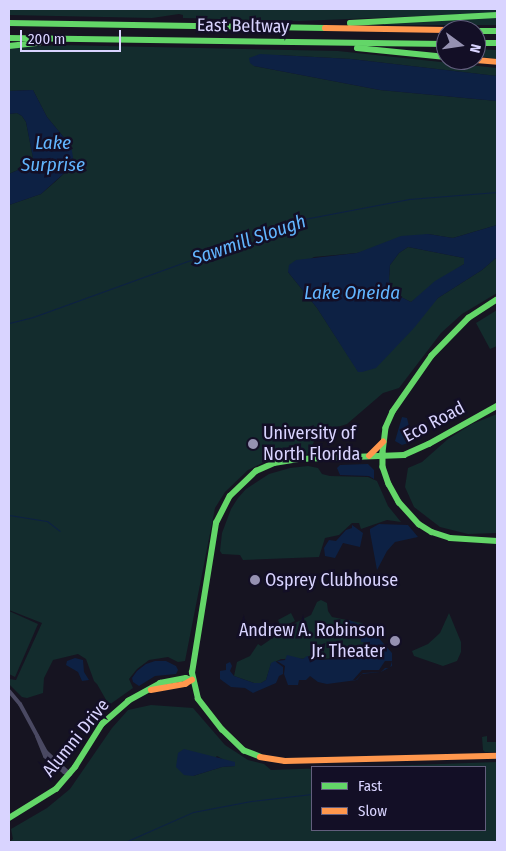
<!DOCTYPE html>
<html>
<head>
<meta charset="utf-8">
<style>
	body { margin:0 }
	#map { position:relative; width:506px; height:851px; overflow:hidden; background:#161421; font-family:"Fira Sans Condensed",sans-serif }
	div>[style] { position:absolute }
	.green>* { inset:0; background:#132c2d }
	.water>* { inset:0; background:#0d2144 }
	.pier>* { inset:0; background:#161421 }
	.stream>* { height:1px; margin:-0.5px; padding:0 0.5px; transform-origin:0.5px; border-radius:0.5px; background:#0d2144 }
	.street>* { height:4px; margin:-2px; padding:0 2px; transform-origin:2px; border-radius:2px; background:#4a4962 }
	.fast>* { height:5.5px; margin:-2.75px; padding:0 2.75px; transform-origin:2.75px; border-radius:2.75px; background:#63d668 }
	.slow>* { height:5.5px; margin:-2.75px; padding:0 2.75px; transform-origin:2.75px; border-radius:2.75px; background:#ff974d }
	.dots>* { width:14px; height:14px; translate:-50% -50%; box-sizing:border-box; border:2px solid #130f26; border-radius:50% }
	span { translate:-50% -50%; white-space:nowrap; text-align:center; line-height:1.15; -webkit-text-stroke:5px #130f26; paint-order:stroke }
	.street-label { font-size:18px; color:#d9d4ff }
	.poi-label { font-size:18px; color:#d9d4ff }
	.left { translate:0 -50%; text-align:left }
	.right { translate:-100% -50%; text-align:right }
	.water-label { font-size:19px; color:#62b6ff; font-style:italic }
	.frame { position:absolute; inset:0; border:10px solid #d9d4ff; pointer-events:none }
	.legend { position:absolute; left:311px; top:766px; width:175px; height:65px; box-sizing:border-box; background:#130f26; border:1px solid #625e7d; margin:0; padding:6px 9px; list-style:none; font-size:15px; color:#d9d4ff }
	.legend li { display:flex; align-items:center; gap:10px; height:25px }
	.legend b { width:25px; border:1px solid #625e7d }
	.north { position:absolute; left:436px; top:20px; width:50px; height:50px; box-sizing:border-box; background:#130f26; border:1px solid #625e7d; border-radius:50%; rotate:104deg; font-size:14px; font-weight:700; line-height:20px; text-align:center; color:#d9d4ff }
	.north::after { content:''; display:block; margin:auto; width:18px; height:22px; background:#9591b1; clip-path:polygon(50% 0,100% 100%,50% 72%,0 100%) }
	.scale { position:absolute; left:20px; top:30px; width:101px; height:22px; box-sizing:border-box; border:2px solid #d9d4ff; border-top:0; padding-left:6px; font-size:15px; line-height:18px; white-space:nowrap; color:#d9d4ff; -webkit-text-stroke:4px #130f26; paint-order:stroke }
</style>
</head>
<body>
<div id="map">
	<div class="green">
		<i style="clip-path:polygon(9px 9px,497px 9px,497px 13px,299px 21px,183px 18px,183px 15px,179px 14px,152px 18px,9px 15px)"></i>
		<i style="clip-path:polygon(497px 17px,497px 25px,384px 25px,384px 23px)"></i>
		<i style="clip-path:polygon(60px 45px,338px 51px,497px 68px,497px 76px,351px 59px,278px 55px,254px 66px,380px 90px,497px 101px,497px 225px,453px 238px,428px 234px,357px 253px,314px 257px,288px 272px,317px 308px,358px 371px,438px 298px,482px 270px,497px 257px,497px 293px,462px 314px,441px 333px,399px 388px,383px 393px,347px 424px,331px 429px,316px 438px,307px 455px,277px 456px,248px 470px,225px 492px,215px 508px,185px 661px,178px 662px,168px 657px,149px 660px,137px 669px,129px 679px,133px 688px,109px 705px,97px 684px,94px 681px,86px 659px,78px 654px,53px 660px,44px 678px,43px 693px,27px 698px,22px 697px,9px 684px,9px 679px,16px 680px,42px 623px,9px 610px,9px 205px,41px 194px,55px 182px,71px 167px,71px 146px,47px 117px,33px 90px,9px 91px,9px 48px)"></i>
		<i style="clip-path:polygon(476px 49px,497px 50px,497px 59px,476px 56px)"></i>
		<i style="clip-path:polygon(17px 113px,22px 116px,26px 122px,33px 158px,27px 166px,9px 174px,9px 114px)"></i>
		<i style="clip-path:polygon(408px 247px,464px 258px,464px 264px,411px 302px,391px 292px,389px 279px,390px 265px,399px 253px)"></i>
		<i style="clip-path:polygon(497px 310px,497px 346px,490px 349px,476px 323px)"></i>
		<i style="clip-path:polygon(497px 414px,497px 533px,468px 534px,440px 527px,414px 507px,405px 487px,408px 468px,422px 462px,448px 439px,472px 424px)"></i>
		<i style="clip-path:polygon(308px 466px,318px 468px,322px 474px,330px 476px,368px 477px,377px 481px,388px 506px,401px 522px,387px 520px,361px 529px,359px 523px,352px 523px,339px 535px,325px 538px,319px 557px,243px 560px,240px 555px,222px 554px,220px 551px,222px 533px,231px 509px,238px 498px,246px 489px,269px 474px,290px 468px)"></i>
		<i style="clip-path:polygon(321px 600px,327px 603px,328px 611px,332px 617px,362px 623px,376px 635px,371px 635px,356px 623px,347px 624px,347px 631px,366px 642px,371px 652px,366px 658px,281px 659px,271px 664px,266px 680px,261px 683px,254px 683px,234px 676px,237px 662px,250px 656px,258px 644px,261px 646px,277px 635px,279px 631px,311px 615px,317px 602px)"></i>
		<i style="clip-path:polygon(9px 611px,38px 624px,15px 677px,9px 674px)"></i>
		<i style="clip-path:polygon(291px 613px,295px 621px,281px 627px,278px 620px)"></i>
		<i style="clip-path:polygon(449px 613px,461px 642px,461px 652px,457px 661px,443px 666px,414px 656px,412px 651px,428px 644px,440px 633px)"></i>
		<i style="clip-path:polygon(evenodd,151px 705px,193px 708px,225px 745px,248px 760px,264px 764px,271px 770px,497px 762px,497px 842px,9px 842px,13px 839px,11px 829px,47px 808px,70px 789px,112px 728px,128px 710px,151px 705px,217px 756px,235px 766px,222px 767px,193px 776px,217px 756px,151px 705px,312px 767px,485px 767px,485px 830px,312px 830px,312px 767px)"></i>
		<i style="clip-path:polygon(487px 736px,487px 742px,497px 742px,497px 752px,485px 752px,483px 750px,482px 737px)"></i>
	</div>
	<div class="water">
		<i style="clip-path:polygon(260px 54px,351px 59px,497px 76px,497px 101px,380px 90px,254px 66px,250px 63px,249px 58px)"></i>
		<i style="clip-path:polygon(33px 90px,47px 117px,71px 146px,73px 157px,71px 167px,41px 194px,9px 205px,9px 174px,27px 166px,33px 158px,26px 122px,22px 116px,17px 113px,9px 114px,9px 91px)"></i>
		<i style="clip-path:polygon(evenodd,497px 225px,497px 257px,482px 270px,438px 298px,414px 328px,376px 368px,362px 372px,358px 372px,317px 308px,288px 272px,289px 265px,296px 260px,357px 253px,401px 236px,428px 234px,453px 238px,497px 225px,408px 247px,464px 258px,464px 264px,435px 281px,411px 302px,391px 292px,389px 279px,390px 265px,399px 253px,408px 247px)"></i>
		<i style="clip-path:polygon(402px 417px,407px 418px,410px 430px,416px 434px,414px 441px,402px 445px,395px 441px)"></i>
		<i style="clip-path:polygon(368px 464px,374px 470px,374px 479px,369px 476px,340px 475px,337px 468px,340px 465px)"></i>
		<i style="clip-path:polygon(379px 524px,408px 525px,418px 537px,395px 542px,387px 551px,377px 570px,370px 532px,370px 529px)"></i>
		<i style="clip-path:polygon(352px 525px,363px 533px,360px 547px,343px 543px,335px 558px,325px 556px,324px 548px,329px 540px,336px 541px,346px 530px,352px 528px)"></i>
		<i style="clip-path:polygon(349px 620px,361px 625px,371px 635px,377px 636px,392px 653px,392px 666px,381px 672px,362px 674px,357px 680px,327px 684px,318px 682px,310px 676px,306px 680px,299px 680px,298px 685px,288px 685px,284px 674px,285px 666px,277px 661px,285px 660px,287px 655px,303px 659px,307px 656px,320px 660px,346px 658px,365px 659px,370px 655px,367px 645px,365px 646px,366px 642px,361px 642px,361px 638px,346px 629px)"></i>
		<i style="clip-path:polygon(75px 658px,83px 660px,84px 672px,89px 680px,82px 681px,78px 672px,66px 665px,67px 661px)"></i>
		<i style="clip-path:polygon(155px 661px,166px 661px,176px 666px,178px 670px,176px 674px,155px 676px,139px 686px,133px 682px,132px 678px,137px 671px,146px 664px)"></i>
		<i style="clip-path:polygon(275px 661px,283px 667px,283px 674px,279px 676px,276px 683px,253px 693px,245px 688px,231px 687px,220px 679px,220px 671px,226px 670px,226px 664px,230px 662px,232px 666px,230px 671px,234px 676px,254px 683px,261px 683px,266px 680px,271px 663px)"></i>
		<i style="clip-path:polygon(184px 749px,235px 762px,235px 766px,222px 767px,193px 776px,184px 775px,176px 767px,178px 753px)"></i>
	</div>
	<div class="pier">
		<i style="clip-path:polygon(385px 661px,392px 661px,390px 668px,385px 668px,381px 672px,363px 673px,356px 680px,353px 680px,362px 670px,379px 670px)"></i>
	</div>
	<div class="stream">
		<i style="left:9px;top:323px;width:25px;rotate:-14deg"></i>
		<i style="left:33px;top:317px;width:288px;rotate:-19.9deg"></i>
		<i style="left:304px;top:219px;width:107px;rotate:-10.8deg"></i>
		<i style="left:409px;top:199px;width:88px;rotate:-4.5deg"></i>
		<i style="left:9px;top:515px;width:38px;rotate:9deg"></i>
		<i style="left:47px;top:521px;width:16px;rotate:38deg"></i>
		<i style="left:125px;top:842px;width:74px;rotate:-23.8deg"></i>
		<i style="left:193px;top:812px;width:59px;rotate:-10.7deg"></i>
		<i style="left:251px;top:801px;width:61px;rotate:-6.5deg"></i>
	</div>
	<div class="street">
		<i style="left:9px;top:691px;width:17px;rotate:50deg"></i>
		<i style="left:20px;top:704px;width:55px;rotate:61.6deg"></i>
		<i style="left:46px;top:752px;width:33px;rotate:43deg"></i>
		<i style="left:37px;top:736px;width:22px;rotate:68deg"></i>
		<i style="left:45px;top:756px;width:25px;rotate:40deg"></i>
		<i style="left:64px;top:772px;width:6px;rotate:18deg"></i>
	</div>
	<div class="fast">
		<i style="left:9px;top:23px;width:316px;rotate:0.9deg"></i>
		<i style="left:350px;top:23px;width:147px;rotate:-3.1deg"></i>
		<i style="left:476px;top:31px;width:21px"></i>
		<i style="left:9px;top:38px;width:437px;rotate:0.8deg"></i>
		<i style="left:476px;top:43px;width:21px"></i>
		<i style="left:9px;top:46px;width:30px;rotate:-6deg"></i>
		<i style="left:357px;top:48px;width:89px;rotate:5.8deg"></i>
		<i style="left:497px;top:300px;width:33px;rotate:147deg"></i>
		<i style="left:469px;top:318px;width:53px;rotate:134.2deg"></i>
		<i style="left:432px;top:356px;width:68px;rotate:124.9deg"></i>
		<i style="left:393px;top:412px;width:17px;rotate:114deg"></i>
		<i style="left:386px;top:428px;width:25px;rotate:97deg"></i>
		<i style="left:383px;top:453px;width:14px;rotate:90deg"></i>
		<i style="left:383px;top:467px;width:18px;rotate:71deg"></i>
		<i style="left:389px;top:484px;width:21px;rotate:61deg"></i>
		<i style="left:399px;top:502px;width:30px;rotate:48deg"></i>
		<i style="left:419px;top:524px;width:15px;rotate:32deg"></i>
		<i style="left:432px;top:532px;width:19px;rotate:18deg"></i>
		<i style="left:450px;top:538px;width:47px;rotate:3.7deg"></i>
		<i style="left:260px;top:757px;width:17px;rotate:-159deg"></i>
		<i style="left:244px;top:751px;width:30px;rotate:-136deg"></i>
		<i style="left:222px;top:730px;width:39px;rotate:-128deg"></i>
		<i style="left:198px;top:699px;width:27px;rotate:-103deg"></i>
		<i style="left:192px;top:673px;width:152px;rotate:-80.9deg"></i>
		<i style="left:216px;top:523px;width:30px;rotate:-63deg"></i>
		<i style="left:230px;top:496px;width:36px;rotate:-44deg"></i>
		<i style="left:256px;top:471px;width:20px;rotate:-24deg"></i>
		<i style="left:274px;top:463px;width:26px;rotate:-9deg"></i>
		<i style="left:300px;top:459px;width:104px;rotate:-2.2deg"></i>
		<i style="left:404px;top:455px;width:27px;rotate:-24deg"></i>
		<i style="left:429px;top:444px;width:78px;rotate:-29.2deg"></i>
		<i style="left:9px;top:818px;width:55px;rotate:-31.7deg"></i>
		<i style="left:56px;top:789px;width:29px;rotate:-49deg"></i>
		<i style="left:75px;top:767px;width:51px;rotate:-57.9deg"></i>
		<i style="left:102px;top:724px;width:35px;rotate:-41deg"></i>
		<i style="left:128px;top:701px;width:37px;rotate:-29deg"></i>
		<i style="left:160px;top:683px;width:26px;rotate:-11deg"></i>
		<i style="left:186px;top:678px;width:6px;rotate:18deg"></i>
	</div>
	<div class="slow">
		<i style="left:325px;top:28px;width:121px;rotate:0.9deg"></i>
		<i style="left:476px;top:60px;width:21px;rotate:5deg"></i>
		<i style="left:369px;top:456px;width:20px;rotate:-45deg"></i>
		<i style="left:151px;top:690px;width:35px;rotate:-10deg"></i>
		<i style="left:185px;top:684px;width:8px;rotate:-30deg"></i>
		<i style="left:260px;top:757px;width:25px;rotate:9deg"></i>
		<i style="left:285px;top:761px;width:212px;rotate:-1.4deg"></i>
	</div>
	<div class="dots">
		<i style="left:253px;top:444px;background:#9591b1"></i>
		<i style="left:255px;top:580px;background:#9591b1"></i>
		<i style="left:395px;top:641px;background:#9591b1"></i>
	</div>
	<div class="street-label">
		<span style="left:243px;top:26px;rotate:1deg">East Beltway</span>
		<span style="left:434px;top:422px;rotate:-28deg">Eco Road</span>
		<span style="left:76px;top:738px;rotate:-51deg">Alumni Drive</span>
	</div>
	<div class="poi-label">
		<span class="left" style="left:263px;top:444px">University of<br>North Florida</span>
		<span class="left" style="left:265px;top:580px">Osprey Clubhouse</span>
		<span class="right" style="left:385px;top:641px">Andrew A. Robinson<br>Jr. Theater</span>
	</div>
	<div class="water-label">
		<span style="left:53px;top:154px">Lake<br>Surprise</span>
		<span style="left:249px;top:240px;rotate:-19deg">Sawmill Slough</span>
		<span style="left:352px;top:293px">Lake Oneida</span>
	</div>
	<div class="frame"></div>
	<ul class="legend">
	<li><b style="height:6px;background:#63d668"></b>Fast</li>
	<li><b style="height:6px;background:#ff974d"></b>Slow</li>
	</ul>
	<div class="north">N</div>
	<div class="scale">200 m</div>
</div>
</body>
</html>
